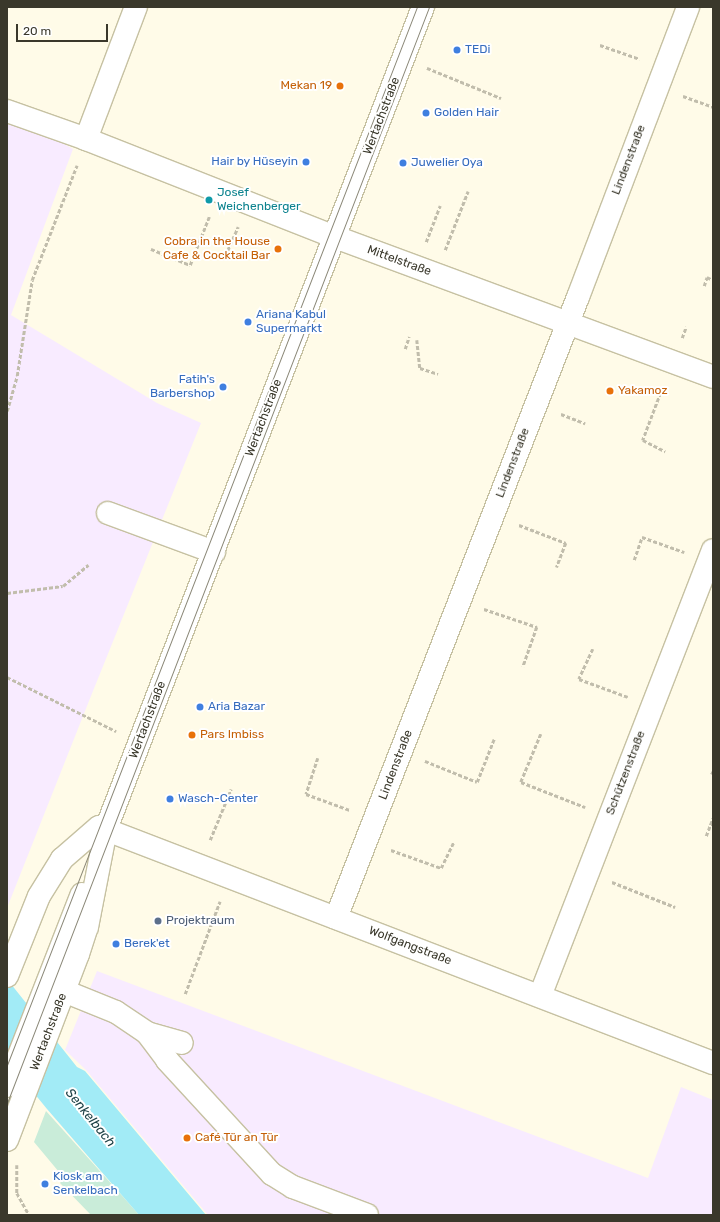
<!DOCTYPE html>
<html>
<head>
<meta charset="utf-8">
<style>
	body { margin:0 }
	#map { position:relative; width:720px; height:1222px; overflow:hidden; background:#fffbe8; font-family:Rubik,sans-serif }
	div>[style] { position:absolute }
	.commercial>* { inset:0; background:#f8ebff }
	.green>* { inset:0; background:#c9ecd9 }
	.water>* { inset:0; background:#a2ebf6 }
	.path>* { height:2.5px; margin-top:-1.25px; transform-origin:0; background:repeating-linear-gradient(90deg,#c1bdac 0 4px,transparent 0 6px) }
	.roads { filter:drop-shadow(1px 0 #c6c1a2) drop-shadow(-1px 0 #c6c1a2) drop-shadow(0 1px #c6c1a2) drop-shadow(0 -1px #c6c1a2) }
	.minor>* { height:22px; margin:-11px; padding:0 11px; transform-origin:11px; border-radius:11px; background:#fff }
	.tram>* { height:1px; margin:-0.5px; padding:0 0.5px; transform-origin:0.5px; border-radius:0.5px; background:#8b8878 }
	.dots>* { width:11px; height:11px; translate:-50% -50%; box-sizing:border-box; border:2px solid #fff; border-radius:50% }
	span { translate:-50% -50%; white-space:nowrap; text-align:center; line-height:1.15; -webkit-text-stroke:4px #fff; paint-order:stroke }
	.shop-label { font-size:12px; color:#366cbe }
	.left { translate:0 -50%; text-align:left }
	.right { translate:-100% -50%; text-align:right }
	.food-label { font-size:12px; color:#c56008 }
	.street-label { font-size:12px; color:#3a382b }
	.culture-label { font-size:12px; color:#0d838f }
	.service-label { font-size:12px; color:#4e5e75 }
	.water-label { font-size:13px; color:#1e4247; font-style:italic }
	.frame { position:absolute; inset:0; border:8px solid #3a382b; pointer-events:none }
	.scale { position:absolute; left:16px; top:24px; width:92px; height:18px; box-sizing:border-box; border:2px solid #3a382b; border-top:0; padding-left:5px; font-size:12px; line-height:14px; white-space:nowrap; color:#3a382b; -webkit-text-stroke:3px #fff; paint-order:stroke }
</style>
</head>
<body>
<div id="map">
	<div class="commercial">
		<i style="clip-path:polygon(7px 112px,73px 149px,11px 315px,157px 403px,201px 423px,91px 696px,7px 908px)"></i>
		<i style="clip-path:polygon(97px 971px,648px 1178px,681px 1087px,713px 1100px,713px 1215px,208px 1215px,86px 1070px,65px 1050px)"></i>
	</div>
	<div class="green">
		<i style="clip-path:polygon(46px 1111px,125px 1199px,139px 1215px,91px 1215px,60px 1183px,64px 1178px,34px 1142px)"></i>
	</div>
	<div class="water">
		<i style="clip-path:polygon(7px 979px,77px 1067px,85px 1071px,206px 1215px,139px 1215px,47px 1109px,7px 1060px)"></i>
	</div>
	<div class="path">
		<i style="left:600px;top:45px;width:42px;rotate:19.3deg"></i>
		<i style="left:427px;top:68px;width:80px;rotate:22.1deg"></i>
		<i style="left:683px;top:96px;width:32px;rotate:20deg"></i>
		<i style="left:426px;top:242px;width:39px;rotate:-69deg"></i>
		<i style="left:151px;top:249px;width:42px;rotate:22.3deg"></i>
		<i style="left:190px;top:265px;width:52px;rotate:-68.4deg"></i>
		<i style="left:445px;top:250px;width:63px;rotate:-68.7deg"></i>
		<i style="left:225px;top:256px;width:32px;rotate:-66deg"></i>
		<i style="left:704px;top:286px;width:9px;rotate:-72deg"></i>
		<i style="left:707px;top:277px;width:7px;rotate:27deg"></i>
		<i style="left:682px;top:338px;width:12px;rotate:-70deg"></i>
		<i style="left:417px;top:340px;width:28px;rotate:84deg"></i>
		<i style="left:420px;top:368px;width:19px;rotate:18deg"></i>
		<i style="left:405px;top:349px;width:13px;rotate:-72deg"></i>
		<i style="left:663px;top:387px;width:57px;rotate:110.7deg"></i>
		<i style="left:643px;top:440px;width:25px;rotate:27deg"></i>
		<i style="left:7px;top:411px;width:36px;rotate:-74deg"></i>
		<i style="left:17px;top:376px;width:97px;rotate:-81.1deg"></i>
		<i style="left:32px;top:280px;width:123px;rotate:-68.6deg"></i>
		<i style="left:561px;top:414px;width:26px;rotate:21deg"></i>
		<i style="left:519px;top:525px;width:50px;rotate:21deg"></i>
		<i style="left:566px;top:543px;width:26px;rotate:111deg"></i>
		<i style="left:634px;top:560px;width:24px;rotate:-71deg"></i>
		<i style="left:642px;top:537px;width:45px;rotate:19.7deg"></i>
		<i style="left:7px;top:593px;width:56px;rotate:-7.1deg"></i>
		<i style="left:63px;top:586px;width:33px;rotate:-40deg"></i>
		<i style="left:484px;top:609px;width:56px;rotate:18.8deg"></i>
		<i style="left:537px;top:627px;width:42px;rotate:109.3deg"></i>
		<i style="left:593px;top:649px;width:33px;rotate:115deg"></i>
		<i style="left:579px;top:679px;width:52px;rotate:20.2deg"></i>
		<i style="left:7px;top:677px;width:122px;rotate:26.4deg"></i>
		<i style="left:541px;top:734px;width:52px;rotate:112.6deg"></i>
		<i style="left:521px;top:782px;width:69px;rotate:21.3deg"></i>
		<i style="left:318px;top:758px;width:38px;rotate:108deg"></i>
		<i style="left:306px;top:794px;width:47px;rotate:20deg"></i>
		<i style="left:425px;top:761px;width:56px;rotate:22deg"></i>
		<i style="left:477px;top:782px;width:46px;rotate:-68.4deg"></i>
		<i style="left:711px;top:772px;width:2px;rotate:27deg"></i>
		<i style="left:706px;top:836px;width:19px;rotate:-69deg"></i>
		<i style="left:210px;top:840px;width:55px;rotate:-67.6deg"></i>
		<i style="left:391px;top:850px;width:53px;rotate:19.8deg"></i>
		<i style="left:441px;top:868px;width:28px;rotate:-64deg"></i>
		<i style="left:612px;top:882px;width:68px;rotate:21.6deg"></i>
		<i style="left:185px;top:994px;width:99px;rotate:-69.4deg"></i>
		<i style="left:17px;top:1165px;width:28px;rotate:90deg"></i>
		<i style="left:17px;top:1193px;width:25px;rotate:61deg"></i>
	</div>
	<div class="roads">
		<div class="minor">
			<i style="left:7px;top:111px;width:84px;rotate:19.5deg"></i>
			<i style="left:86px;top:139px;width:268px;rotate:21.5deg"></i>
			<i style="left:335px;top:237px;width:403px;rotate:20.3deg"></i>
			<i style="left:86px;top:139px;width:141px;rotate:-69.3deg"></i>
			<i style="left:108px;top:513px;width:113px;rotate:20.2deg"></i>
			<i style="left:336px;top:918px;width:666px;rotate:-68.71deg"></i>
			<i style="left:578px;top:297px;width:310px;rotate:-69.2deg"></i>
			<i style="left:7px;top:976px;width:86px;rotate:-68.2deg"></i>
			<i style="left:39px;top:896px;width:44px;rotate:-58.1deg"></i>
			<i style="left:62px;top:859px;width:49px;rotate:-40.9deg"></i>
			<i style="left:99px;top:827px;width:658px;rotate:21.03deg"></i>
			<i style="left:64px;top:991px;width:56px;rotate:22deg"></i>
			<i style="left:116px;top:1012px;width:37px;rotate:34deg"></i>
			<i style="left:147px;top:1033px;width:34px;rotate:53deg"></i>
			<i style="left:167px;top:1060px;width:155px;rotate:47.4deg"></i>
			<i style="left:272px;top:1174px;width:25px;rotate:32deg"></i>
			<i style="left:293px;top:1187px;width:79px;rotate:20.7deg"></i>
			<i style="left:540px;top:996px;width:478px;rotate:-68.8deg"></i>
			<i style="left:147px;top:1033px;width:36px;rotate:16deg"></i>
			<i style="left:7px;top:1086px;width:206px;rotate:-68.7deg"></i>
			<i style="left:7px;top:1140px;width:199px;rotate:-69.1deg"></i>
			<i style="left:78px;top:954px;width:28px;rotate:-72deg"></i>
			<i style="left:87px;top:927px;width:100px;rotate:-79deg"></i>
			<i style="left:106px;top:829px;width:881px;rotate:-68.91deg"></i>
		</div>
	</div>
	<div class="tram">
		<i style="left:7px;top:1065px;width:1135px;rotate:-68.82deg"></i>
		<i style="left:7px;top:1103px;width:1174px;rotate:-68.94deg"></i>
	</div>
	<div class="dots">
		<i style="left:457px;top:50px;background:#3f7fe0"></i>
		<i style="left:340px;top:86px;background:#e8710a"></i>
		<i style="left:426px;top:113px;background:#3f7fe0"></i>
		<i style="left:306px;top:162px;background:#3f7fe0"></i>
		<i style="left:403px;top:163px;background:#3f7fe0"></i>
		<i style="left:209px;top:200px;background:#0f9aa8"></i>
		<i style="left:278px;top:249px;background:#e8710a"></i>
		<i style="left:248px;top:322px;background:#3f7fe0"></i>
		<i style="left:223px;top:387px;background:#3f7fe0"></i>
		<i style="left:610px;top:391px;background:#e8710a"></i>
		<i style="left:200px;top:707px;background:#3f7fe0"></i>
		<i style="left:192px;top:735px;background:#e8710a"></i>
		<i style="left:170px;top:799px;background:#3f7fe0"></i>
		<i style="left:158px;top:921px;background:#5c6f8a"></i>
		<i style="left:116px;top:944px;background:#3f7fe0"></i>
		<i style="left:187px;top:1138px;background:#e8710a"></i>
		<i style="left:45px;top:1184px;background:#3f7fe0"></i>
	</div>
	<div class="shop-label">
		<span class="left" style="left:465px;top:50px">TEDi</span>
		<span class="left" style="left:434px;top:113px">Golden Hair</span>
		<span class="right" style="left:298px;top:162px">Hair by Hüseyin</span>
		<span class="left" style="left:411px;top:163px">Juwelier Oya</span>
		<span class="left" style="left:256px;top:322px">Ariana Kabul<br>Supermarkt</span>
		<span class="right" style="left:215px;top:387px">Fatih's<br>Barbershop</span>
		<span class="left" style="left:208px;top:707px">Aria Bazar</span>
		<span class="left" style="left:178px;top:799px">Wasch-Center</span>
		<span class="left" style="left:124px;top:944px">Berek'et</span>
		<span class="left" style="left:53px;top:1184px">Kiosk am<br>Senkelbach</span>
	</div>
	<div class="food-label">
		<span class="right" style="left:332px;top:86px">Mekan 19</span>
		<span class="right" style="left:270px;top:249px">Cobra in the House<br>Cafe &amp; Cocktail Bar</span>
		<span class="left" style="left:618px;top:391px">Yakamoz</span>
		<span class="left" style="left:200px;top:735px">Pars Imbiss</span>
		<span class="left" style="left:195px;top:1138px">Café Tür an Tür</span>
	</div>
	<div class="street-label">
		<span style="left:382px;top:116px;rotate:-69deg">Wertachstraße</span>
		<span style="left:629px;top:160px;rotate:-69deg">Lindenstraße</span>
		<span style="left:399px;top:261px;rotate:20deg">Mittelstraße</span>
		<span style="left:264px;top:418px;rotate:-69deg">Wertachstraße</span>
		<span style="left:513px;top:463px;rotate:-69deg">Lindenstraße</span>
		<span style="left:148px;top:720px;rotate:-69deg">Wertachstraße</span>
		<span style="left:396px;top:765px;rotate:-69deg">Lindenstraße</span>
		<span style="left:626px;top:773px;rotate:-69deg">Schützenstraße</span>
		<span style="left:410px;top:946px;rotate:21deg">Wolfgangstraße</span>
		<span style="left:49px;top:1032px;rotate:-69deg">Wertachstraße</span>
	</div>
	<div class="culture-label">
		<span class="left" style="left:217px;top:200px">Josef<br>Weichenberger</span>
	</div>
	<div class="service-label">
		<span class="left" style="left:166px;top:921px">Projektraum</span>
	</div>
	<div class="water-label">
		<span style="left:90px;top:1118px;rotate:51deg">Senkelbach</span>
	</div>
	<div class="frame"></div>
	<div class="scale">20 m</div>
</div>
</body>
</html>
